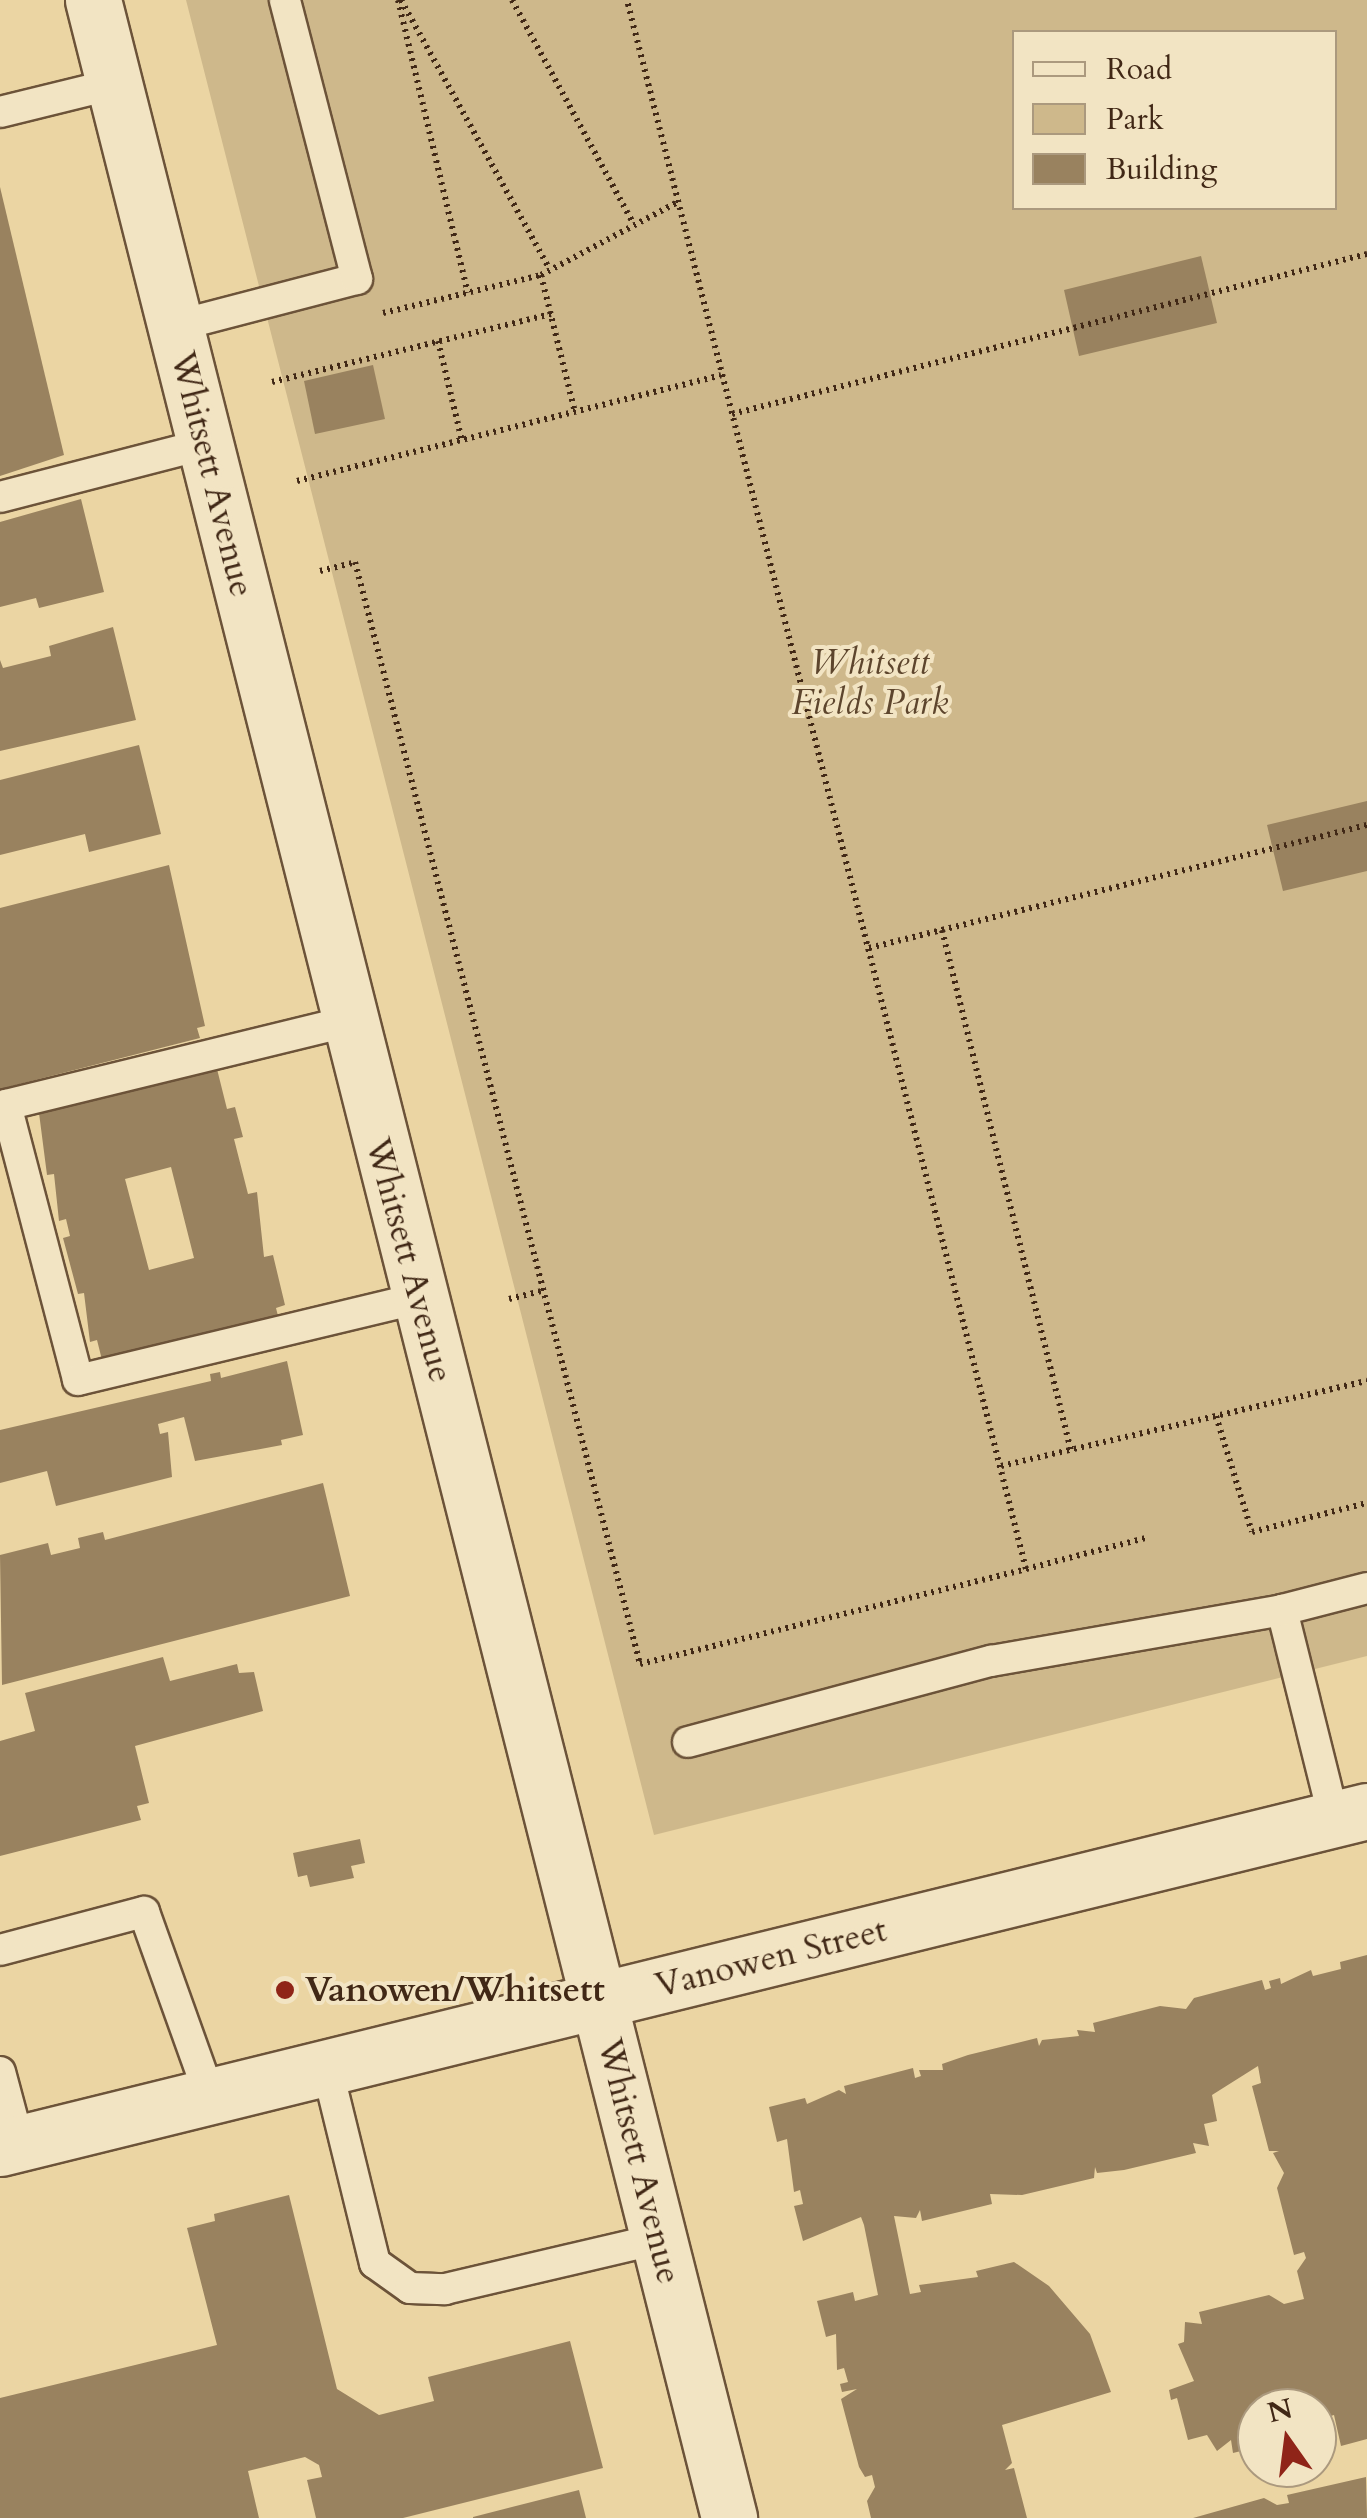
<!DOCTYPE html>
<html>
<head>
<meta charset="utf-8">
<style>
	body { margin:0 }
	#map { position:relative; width:1367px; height:2518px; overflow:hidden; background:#ebd5a3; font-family:Cardo,serif }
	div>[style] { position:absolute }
	.green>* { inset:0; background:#ceb88b }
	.building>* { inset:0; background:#99825f }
	.path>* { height:6px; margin-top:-3px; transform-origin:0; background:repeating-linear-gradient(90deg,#412816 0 2.5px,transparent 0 7.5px) }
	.roads { filter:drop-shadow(2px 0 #6c5339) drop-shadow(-2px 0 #6c5339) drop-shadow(0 2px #6c5339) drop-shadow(0 -2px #6c5339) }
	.lane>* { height:30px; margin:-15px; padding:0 15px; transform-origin:15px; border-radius:15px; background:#f2e4c3 }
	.secondary>* { height:55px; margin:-27.5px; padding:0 27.5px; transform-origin:27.5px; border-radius:27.5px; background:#f2e4c3 }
	.dots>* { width:28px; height:28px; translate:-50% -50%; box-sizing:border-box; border:5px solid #f2e4c3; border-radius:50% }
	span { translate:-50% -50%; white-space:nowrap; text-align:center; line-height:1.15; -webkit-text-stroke:8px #f2e4c3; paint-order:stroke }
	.street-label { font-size:35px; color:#412816 }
	.park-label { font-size:35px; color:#5d452d; font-style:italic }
	.poi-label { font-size:35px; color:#412816; font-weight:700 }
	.left { translate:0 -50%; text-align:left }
	.legend { position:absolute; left:1012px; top:30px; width:325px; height:180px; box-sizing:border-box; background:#f2e4c3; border:2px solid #ab997e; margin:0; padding:12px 18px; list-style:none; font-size:30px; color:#412816 }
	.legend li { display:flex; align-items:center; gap:20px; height:50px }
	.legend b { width:50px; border:2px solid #ab997e }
	.north { position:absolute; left:1237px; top:2388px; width:100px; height:100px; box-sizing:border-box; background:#f2e4c3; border:2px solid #ab997e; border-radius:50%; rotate:346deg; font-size:28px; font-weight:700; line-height:40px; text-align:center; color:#412816 }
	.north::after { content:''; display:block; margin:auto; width:35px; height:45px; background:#8f2418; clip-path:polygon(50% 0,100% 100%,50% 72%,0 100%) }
</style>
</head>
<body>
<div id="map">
	<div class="green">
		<i style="clip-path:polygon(evenodd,186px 0,1367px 0,1367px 1656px,654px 1835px,186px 0,1014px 32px,1334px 32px,1334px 208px,1014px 208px,1014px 32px)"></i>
	</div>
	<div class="building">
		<i style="clip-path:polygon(0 187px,64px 455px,0 476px)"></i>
		<i style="clip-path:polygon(1201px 256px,1217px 323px,1079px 356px,1064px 290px)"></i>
		<i style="clip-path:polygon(373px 365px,385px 419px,315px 434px,304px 381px)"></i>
		<i style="clip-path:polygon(81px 499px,104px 592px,39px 608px,36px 598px,0 607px,0 522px)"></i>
		<i style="clip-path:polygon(113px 627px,136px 720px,0 751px,0 660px,3px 668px,51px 656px,49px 646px)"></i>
		<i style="clip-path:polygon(139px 745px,161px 834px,89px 852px,85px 834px,0 855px,0 780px)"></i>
		<i style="clip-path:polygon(1367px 801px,1367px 871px,1283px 891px,1267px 825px)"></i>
		<i style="clip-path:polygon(169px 865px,205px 1026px,197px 1028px,200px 1038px,0 1089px,0 908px)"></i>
		<i style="clip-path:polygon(evenodd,217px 1069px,227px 1109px,235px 1107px,243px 1137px,234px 1139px,248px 1194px,257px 1192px,264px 1257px,273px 1255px,285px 1305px,276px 1308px,280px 1324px,104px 1368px,97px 1340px,90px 1342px,84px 1293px,78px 1294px,63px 1238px,70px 1236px,66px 1219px,59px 1221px,54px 1174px,47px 1175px,39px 1113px,217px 1069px,171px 1167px,194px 1258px,149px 1270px,125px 1179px,171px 1167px)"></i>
		<i style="clip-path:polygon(287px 1361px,303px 1435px,281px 1440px,282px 1445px,195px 1461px,184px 1417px,158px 1424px,160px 1434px,168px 1432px,172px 1477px,56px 1506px,47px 1471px,0 1483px,0 1430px,211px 1381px,210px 1374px,220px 1372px,221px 1378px)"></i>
		<i style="clip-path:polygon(323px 1483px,350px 1596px,2px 1685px,0 1555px,48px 1543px,51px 1555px,80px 1548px,78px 1538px,103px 1532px,105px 1540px)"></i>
		<i style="clip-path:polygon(163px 1657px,170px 1681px,237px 1664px,239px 1673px,254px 1672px,263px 1711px,135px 1746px,149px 1803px,137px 1806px,141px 1820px,0 1856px,0 1741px,35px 1731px,25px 1693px)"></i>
		<i style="clip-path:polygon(360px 1839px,365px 1863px,351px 1866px,354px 1878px,310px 1887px,307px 1875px,298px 1877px,293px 1853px)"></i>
		<i style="clip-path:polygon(1367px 1955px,1367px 2439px,1341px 2446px,1334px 2415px,1321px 2419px,1317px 2408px,1257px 2408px,1257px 2447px,1233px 2453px,1231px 2440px,1217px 2451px,1207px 2435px,1188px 2440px,1177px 2398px,1171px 2400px,1169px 2390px,1194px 2381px,1178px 2344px,1184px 2342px,1185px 2322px,1202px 2324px,1199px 2312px,1269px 2295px,1284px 2304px,1304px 2299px,1297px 2271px,1306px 2258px,1304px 2252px,1294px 2255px,1277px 2188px,1284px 2173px,1273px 2153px,1279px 2151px,1269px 2151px,1252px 2086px,1261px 2083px,1258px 2066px,1212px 2095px,1217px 2121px,1204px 2124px,1209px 2146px,1193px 2143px,1196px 2153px,1124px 2170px,1097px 2173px,1095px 2167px,1094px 2178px,1022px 2195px,990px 2194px,992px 2204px,922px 2221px,920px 2210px,916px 2218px,894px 2216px,910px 2294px,921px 2292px,919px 2285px,978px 2277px,976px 2271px,1014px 2262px,1049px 2286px,1090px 2334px,1111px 2392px,1002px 2425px,1012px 2463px,1005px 2470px,1014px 2468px,1027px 2518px,871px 2518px,867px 2501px,875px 2487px,872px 2475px,865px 2477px,859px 2467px,841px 2399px,857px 2389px,842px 2392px,840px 2384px,848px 2382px,844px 2368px,837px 2370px,836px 2334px,826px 2337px,817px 2301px,853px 2292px,855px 2301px,878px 2295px,864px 2225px,861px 2217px,803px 2241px,794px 2206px,803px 2204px,800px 2190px,794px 2192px,787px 2139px,777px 2142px,769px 2107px,805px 2098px,807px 2104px,839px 2090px,846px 2094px,844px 2086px,913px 2068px,915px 2078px,921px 2076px,919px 2070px,943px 2070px,942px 2064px,968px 2055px,1037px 2038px,1039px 2046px,1042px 2040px,1079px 2036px,1077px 2030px,1095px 2032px,1093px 2023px,1160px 2006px,1186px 2009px,1194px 1998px,1262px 1980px,1265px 1990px,1271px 1988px,1269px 1981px,1280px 1978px,1281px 1984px,1311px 1970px,1313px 1976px,1341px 1969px,1340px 1962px)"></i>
		<i style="clip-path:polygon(289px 2195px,337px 2389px,379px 2415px,434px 2401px,428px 2377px,570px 2341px,603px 2468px,403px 2518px,316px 2518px,307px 2480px,322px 2477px,319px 2465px,305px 2457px,248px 2471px,259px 2518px,0 2518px,0 2398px,217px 2345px,187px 2228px,215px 2221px,214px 2214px)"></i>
		<i style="clip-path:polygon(1366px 2477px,1367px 2518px,1193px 2518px,1264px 2498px,1277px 2505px,1289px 2503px,1287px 2495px)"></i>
		<i style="clip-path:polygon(579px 2490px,586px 2518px,473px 2518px,473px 2517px)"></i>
	</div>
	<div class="path">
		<i style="left:398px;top:0;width:301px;rotate:76.6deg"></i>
		<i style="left:401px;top:0;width:306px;rotate:61.1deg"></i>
		<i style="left:512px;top:0;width:254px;rotate:61.5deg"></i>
		<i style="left:541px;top:275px;width:141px;rotate:76.1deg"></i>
		<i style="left:383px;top:313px;width:163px;rotate:-13.5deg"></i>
		<i style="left:541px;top:275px;width:155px;rotate:-28.1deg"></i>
		<i style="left:438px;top:341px;width:103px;rotate:76.5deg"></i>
		<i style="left:272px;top:382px;width:287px;rotate:-13.7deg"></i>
		<i style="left:732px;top:414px;width:655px;rotate:-14.14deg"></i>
		<i style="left:297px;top:481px;width:437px;rotate:-14deg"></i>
		<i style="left:320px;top:571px;width:36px;rotate:-14deg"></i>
		<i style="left:355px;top:562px;width:1138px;rotate:75.5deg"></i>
		<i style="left:640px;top:1664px;width:398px;rotate:-13.8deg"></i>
		<i style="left:1026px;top:1569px;width:1619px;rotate:-104.27deg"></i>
		<i style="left:942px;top:930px;width:537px;rotate:76.09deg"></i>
		<i style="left:869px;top:948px;width:513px;rotate:-13.87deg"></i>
		<i style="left:509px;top:1299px;width:36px;rotate:-14deg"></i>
		<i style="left:1216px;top:1416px;width:121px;rotate:72.8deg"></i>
		<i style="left:1252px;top:1532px;width:119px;rotate:-14.2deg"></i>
		<i style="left:1001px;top:1466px;width:376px;rotate:-13.1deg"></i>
		<i style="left:1026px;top:1569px;width:124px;rotate:-14.5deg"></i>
	</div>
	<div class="roads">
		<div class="lane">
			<i style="left:0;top:112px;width:117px;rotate:-13.8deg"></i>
			<i style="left:176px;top:326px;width:187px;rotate:-14.6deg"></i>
			<i style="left:357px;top:279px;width:288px;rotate:-104.5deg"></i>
			<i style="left:0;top:497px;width:212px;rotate:-14.5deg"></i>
			<i style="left:346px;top:1022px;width:350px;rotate:166.3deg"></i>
			<i style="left:6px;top:1105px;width:284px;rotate:75.3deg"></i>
			<i style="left:78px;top:1380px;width:352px;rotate:-13.5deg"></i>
			<i style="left:1282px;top:1610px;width:215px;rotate:76deg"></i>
			<i style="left:688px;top:1742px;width:314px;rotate:-15deg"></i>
			<i style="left:991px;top:1661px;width:295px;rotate:-9.9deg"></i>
			<i style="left:1282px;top:1610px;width:88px;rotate:-14.5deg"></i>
			<i style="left:0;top:1950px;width:149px;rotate:-14.8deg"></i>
			<i style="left:144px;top:1912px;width:195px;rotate:70.3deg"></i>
			<i style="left:327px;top:2068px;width:201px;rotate:76.2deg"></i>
			<i style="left:375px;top:2263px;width:43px;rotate:35.5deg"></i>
			<i style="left:410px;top:2288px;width:35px;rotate:2deg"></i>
			<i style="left:445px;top:2289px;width:220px;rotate:-13.2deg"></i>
			<i style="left:0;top:2072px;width:73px;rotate:75deg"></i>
		</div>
		<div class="secondary">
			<i style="left:93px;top:0;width:2597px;rotate:75.82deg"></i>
			<i style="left:0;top:2148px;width:1408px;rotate:-13.85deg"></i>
		</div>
	</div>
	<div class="dots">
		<i style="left:285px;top:1990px;background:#8f2418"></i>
	</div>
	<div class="street-label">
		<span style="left:212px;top:474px;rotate:76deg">Whitsett Avenue</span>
		<span style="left:409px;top:1260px;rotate:75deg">Whitsett Avenue</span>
		<span style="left:771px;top:1958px;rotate:-14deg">Vanowen Street</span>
		<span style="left:639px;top:2161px;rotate:76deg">Whitsett Avenue</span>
	</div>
	<div class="park-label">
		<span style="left:870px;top:683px">Whitsett<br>Fields Park</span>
	</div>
	<div class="poi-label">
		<span class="left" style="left:305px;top:1990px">Vanowen/Whitsett</span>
	</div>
	<ul class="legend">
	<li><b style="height:12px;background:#f2e4c3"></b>Road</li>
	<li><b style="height:28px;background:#ceb88b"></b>Park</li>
	<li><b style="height:28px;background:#99825f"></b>Building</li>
	</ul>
	<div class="north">N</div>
</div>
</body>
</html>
